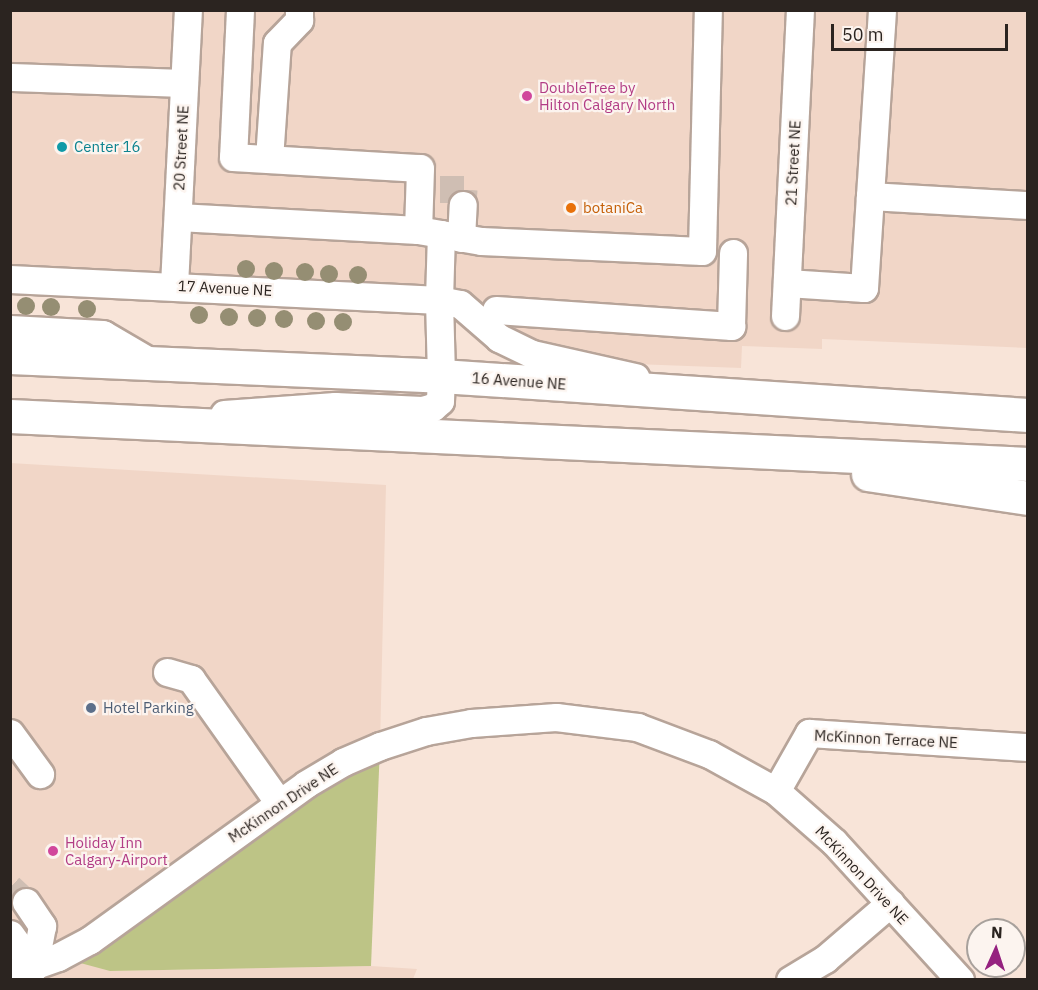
<!DOCTYPE html>
<html>
<head>
<meta charset="utf-8">
<style>
	body { margin:0 }
	#map { position:relative; width:1038px; height:990px; overflow:hidden; background:#f8e4d8; font-family:"IBM Plex Sans",sans-serif }
	div>[style] { position:absolute }
	.built>* { inset:0; background:#f1d6c7 }
	.green>* { inset:0; background:#bdc486 }
	.minor-tunnel>* { height:27px; margin-top:-13.5px; transform-origin:0; background:repeating-linear-gradient(90deg,#cfbeb3 0 27px,transparent 0 41px) }
	.roads { filter:drop-shadow(2px 0 #b7a499) drop-shadow(-2px 0 #b7a499) drop-shadow(0 2px #b7a499) drop-shadow(0 -2px #b7a499) }
	.minor>* { height:27px; margin:-13.5px; padding:0 13.5px; transform-origin:13.5px; border-radius:13.5px; background:#fff }
	.highway>* { height:33px; margin:-16.5px; padding:0 16.5px; transform-origin:16.5px; border-radius:16.5px; background:#fff }
	.trees>* { width:18px; height:18px; margin:-9px; border-radius:50%; background:#958e73 }
	.dots>* { width:16px; height:16px; translate:-50% -50%; box-sizing:border-box; border:3px solid #fcf4ef; border-radius:50% }
	span { translate:-50% -50%; white-space:nowrap; text-align:center; line-height:1.15; -webkit-text-stroke:4.5px #fcf4ef; paint-order:stroke }
	.hotel-label { font-size:15px; color:#b23c85 }
	.left { translate:0 -50%; text-align:left }
	.culture-label { font-size:15px; color:#0d838f }
	.street-label { font-size:15px; color:#2b2420 }
	.food-label { font-size:15px; color:#c56008 }
	.service-label { font-size:15px; color:#4e5e75 }
	.frame { position:absolute; inset:0; border:12px solid #2b2420; pointer-events:none }
	.north { position:absolute; left:966px; top:918px; width:60px; height:60px; box-sizing:border-box; background:#fcf4ef; border:2px solid #a8a19c; border-radius:50%; rotate:3deg; font-size:16px; font-weight:700; line-height:24px; text-align:center; color:#2b2420 }
	.north::after { content:''; display:block; margin:auto; width:21px; height:27px; background:#95217f; clip-path:polygon(50% 0,100% 100%,50% 72%,0 100%) }
	.scale { position:absolute; left:831px; top:24px; width:177px; height:27px; box-sizing:border-box; border:3px solid #2b2420; border-top:0; padding-left:8px; font-size:18px; line-height:21px; white-space:nowrap; color:#2b2420; -webkit-text-stroke:4px #fcf4ef; paint-order:stroke }
</style>
</head>
<body>
<div id="map">
	<div class="built">
		<i style="clip-path:polygon(11px 11px,1027px 11px,1027px 348px,822px 339px,822px 349px,742px 346px,741px 368px,555px 361px,469px 312px,11px 279px)"></i>
		<i style="clip-path:polygon(10px 463px,386px 485px,380px 746px,110px 971px,371px 966px,417px 969px,413px 979px,11px 979px)"></i>
	</div>
	<div class="green">
		<i style="clip-path:polygon(380px 746px,371px 966px,110px 971px,58px 957px)"></i>
	</div>
	<div class="minor-tunnel">
		<i style="left:440px;top:189px;width:24px"></i>
		<i style="left:464px;top:189px;width:16px;rotate:94deg"></i>
		<i style="left:10px;top:887px;width:22px;rotate:43deg"></i>
	</div>
	<div class="roads">
		<div class="minor">
			<i style="left:240px;top:10px;width:147px;rotate:92.7deg"></i>
			<i style="left:233px;top:157px;width:187px;rotate:3.4deg"></i>
			<i style="left:420px;top:168px;width:62px;rotate:91.8deg"></i>
			<i style="left:10px;top:77px;width:174px;rotate:2deg"></i>
			<i style="left:269px;top:159px;width:116px;rotate:-86.1deg"></i>
			<i style="left:277px;top:43px;width:32px;rotate:-46deg"></i>
			<i style="left:299px;top:20px;width:10px;rotate:-90deg"></i>
			<i style="left:870px;top:196px;width:186px;rotate:-86.3deg"></i>
			<i style="left:178px;top:217px;width:240px;rotate:3.1deg"></i>
			<i style="left:418px;top:230px;width:64px;rotate:9.9deg"></i>
			<i style="left:481px;top:241px;width:221px;rotate:2.6deg"></i>
			<i style="left:702px;top:251px;width:241px;rotate:-88.6deg"></i>
			<i style="left:461px;top:238px;width:33px;rotate:-87deg"></i>
			<i style="left:10px;top:279px;width:430px;rotate:2.8deg"></i>
			<i style="left:439px;top:300px;width:21px;rotate:11deg"></i>
			<i style="left:460px;top:304px;width:52px;rotate:41.1deg"></i>
			<i style="left:499px;top:338px;width:37px;rotate:26deg"></i>
			<i style="left:532px;top:354px;width:106px;rotate:12.6deg"></i>
			<i style="left:787px;top:283px;width:77px;rotate:3.7deg"></i>
			<i style="left:864px;top:288px;width:92px;rotate:-86.3deg"></i>
			<i style="left:870px;top:196px;width:158px;rotate:3.3deg"></i>
			<i style="left:174px;top:285px;width:275px;rotate:-87.1deg"></i>
			<i style="left:496px;top:310px;width:236px;rotate:3.9deg"></i>
			<i style="left:731px;top:326px;width:73px;rotate:-88.4deg"></i>
			<i style="left:785px;top:316px;width:306px;rotate:-87.2deg"></i>
			<i style="left:224px;top:414px;width:111px;rotate:-4.1deg"></i>
			<i style="left:335px;top:406px;width:87px;rotate:2.6deg"></i>
			<i style="left:422px;top:410px;width:11px;rotate:-15deg"></i>
			<i style="left:433px;top:407px;width:9px;rotate:-41deg"></i>
			<i style="left:440px;top:401px;width:25px;rotate:-88deg"></i>
			<i style="left:441px;top:376px;width:76px;rotate:-91.5deg"></i>
			<i style="left:439px;top:300px;width:66px;rotate:-88.3deg"></i>
			<i style="left:167px;top:672px;width:25px;rotate:16deg"></i>
			<i style="left:191px;top:679px;width:152px;rotate:54.6deg"></i>
			<i style="left:10px;top:733px;width:51px;rotate:53.8deg"></i>
			<i style="left:776px;top:791px;width:67px;rotate:-60.4deg"></i>
			<i style="left:809px;top:733px;width:219px;rotate:3.7deg"></i>
			<i style="left:26px;top:902px;width:29px;rotate:56deg"></i>
			<i style="left:42px;top:926px;width:42px;rotate:101deg"></i>
			<i style="left:10px;top:934px;width:41px;rotate:54deg"></i>
			<i style="left:10px;top:974px;width:51px;rotate:-19.5deg"></i>
			<i style="left:58px;top:957px;width:36px;rotate:-28deg"></i>
			<i style="left:90px;top:940px;width:266px;rotate:-35.8deg"></i>
			<i style="left:306px;top:784px;width:43px;rotate:-30.7deg"></i>
			<i style="left:343px;top:762px;width:40px;rotate:-23.4deg"></i>
			<i style="left:380px;top:746px;width:48px;rotate:-18.1deg"></i>
			<i style="left:426px;top:731px;width:46px;rotate:-10.1deg"></i>
			<i style="left:471px;top:723px;width:85px;rotate:-4deg"></i>
			<i style="left:556px;top:717px;width:82px;rotate:7deg"></i>
			<i style="left:637px;top:727px;width:77px;rotate:20.6deg"></i>
			<i style="left:709px;top:754px;width:77px;rotate:28.9deg"></i>
			<i style="left:776px;top:791px;width:77px;rotate:41.3deg"></i>
			<i style="left:834px;top:842px;width:187px;rotate:47.6deg"></i>
			<i style="left:790px;top:980px;width:41px;rotate:-31deg"></i>
			<i style="left:825px;top:959px;width:86px;rotate:-40.7deg"></i>
		</div>
		<div class="highway">
			<i style="left:10px;top:332px;width:92px;rotate:3.1deg"></i>
			<i style="left:102px;top:337px;width:48px;rotate:30.3deg"></i>
			<i style="left:10px;top:357px;width:431px;rotate:2.5deg"></i>
			<i style="left:441px;top:376px;width:588px;rotate:3.8deg"></i>
			<i style="left:10px;top:416px;width:1019px;rotate:2.7deg"></i>
			<i style="left:868px;top:474px;width:162px;rotate:8.5deg"></i>
		</div>
	</div>
	<div class="trees">
		<i style="left:246px;top:269px"></i>
		<i style="left:274px;top:271px"></i>
		<i style="left:305px;top:272px"></i>
		<i style="left:329px;top:274px"></i>
		<i style="left:358px;top:275px"></i>
		<i style="left:26px;top:306px"></i>
		<i style="left:51px;top:307px"></i>
		<i style="left:87px;top:309px"></i>
		<i style="left:199px;top:315px"></i>
		<i style="left:229px;top:317px"></i>
		<i style="left:257px;top:318px"></i>
		<i style="left:284px;top:319px"></i>
		<i style="left:316px;top:321px"></i>
		<i style="left:343px;top:322px"></i>
	</div>
	<div class="dots">
		<i style="left:527px;top:96px;background:#d1479c"></i>
		<i style="left:62px;top:147px;background:#0f9aa8"></i>
		<i style="left:571px;top:208px;background:#e8710a"></i>
		<i style="left:91px;top:708px;background:#5c6f8a"></i>
		<i style="left:53px;top:851px;background:#d1479c"></i>
	</div>
	<div class="hotel-label">
		<span class="left" style="left:539px;top:96px">DoubleTree by<br>Hilton Calgary North</span>
		<span class="left" style="left:65px;top:851px">Holiday Inn<br>Calgary-Airport</span>
	</div>
	<div class="culture-label">
		<span class="left" style="left:74px;top:147px">Center 16</span>
	</div>
	<div class="street-label">
		<span style="left:181px;top:148px;rotate:-87deg">20 Street NE</span>
		<span style="left:793px;top:163px;rotate:-87deg">21 Street NE</span>
		<span style="left:225px;top:288px;rotate:3deg">17 Avenue NE</span>
		<span style="left:519px;top:381px;rotate:4deg">16 Avenue NE</span>
		<span style="left:886px;top:739px;rotate:3deg">McKinnon Terrace NE</span>
		<span style="left:283px;top:803px;rotate:-34deg">McKinnon Drive NE</span>
		<span style="left:862px;top:875px;rotate:47deg">McKinnon Drive NE</span>
	</div>
	<div class="food-label">
		<span class="left" style="left:583px;top:208px">botaniCa</span>
	</div>
	<div class="service-label">
		<span class="left" style="left:103px;top:708px">Hotel Parking</span>
	</div>
	<div class="frame"></div>
	<div class="north">N</div>
	<div class="scale">50 m</div>
</div>
</body>
</html>
